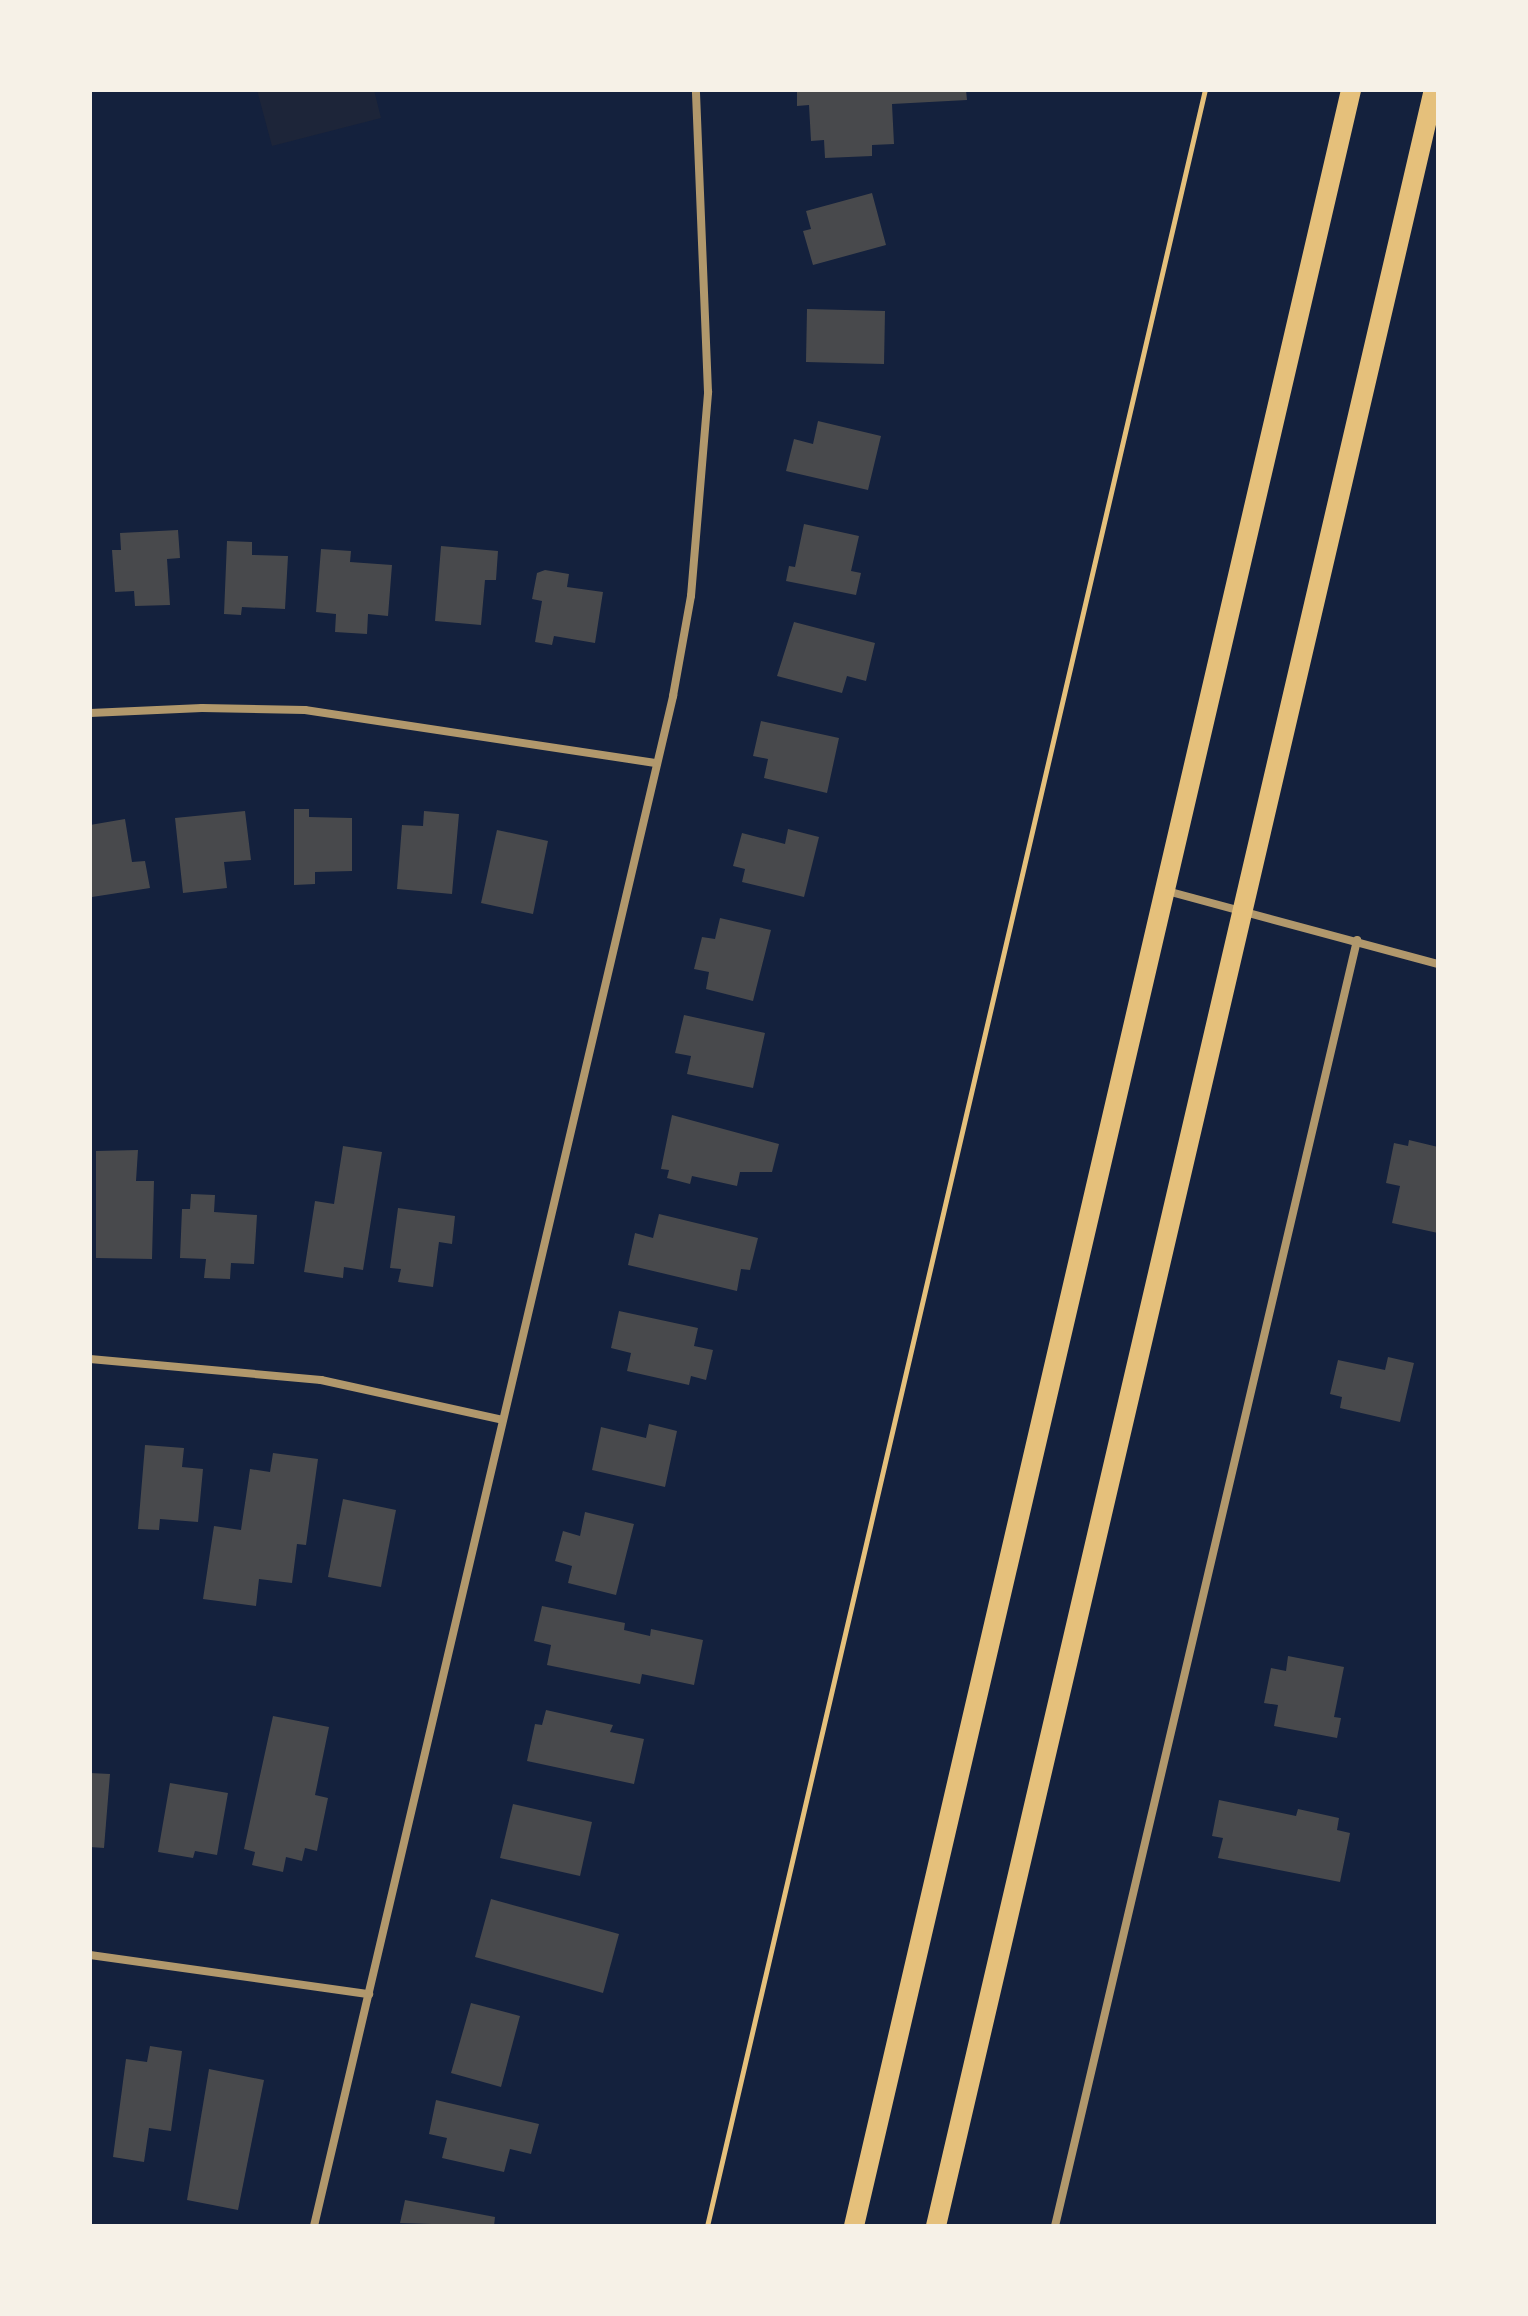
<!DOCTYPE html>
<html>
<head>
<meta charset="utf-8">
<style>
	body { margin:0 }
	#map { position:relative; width:1528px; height:2316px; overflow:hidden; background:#14213d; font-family:"Public Sans",sans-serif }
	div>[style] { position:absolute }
	.green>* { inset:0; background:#1d2539 }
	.building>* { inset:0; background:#48494c }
	.path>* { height:5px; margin:-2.5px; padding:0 2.5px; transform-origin:2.5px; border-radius:2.5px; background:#e5c07b }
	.minor>* { height:8px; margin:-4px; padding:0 4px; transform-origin:4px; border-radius:4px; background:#b1986c }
	.primary>* { height:20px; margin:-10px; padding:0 10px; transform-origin:10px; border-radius:10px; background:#e5c07b }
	span { translate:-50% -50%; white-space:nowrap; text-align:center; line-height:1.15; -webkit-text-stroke:6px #f6f1e7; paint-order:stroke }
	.frame { position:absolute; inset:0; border:92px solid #f6f1e7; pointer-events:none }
</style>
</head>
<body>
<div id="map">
	<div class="green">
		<i style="clip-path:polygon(257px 90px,374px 90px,381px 118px,272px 146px)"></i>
	</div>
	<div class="building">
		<i style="clip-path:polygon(797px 90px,966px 90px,967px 100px,892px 104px,894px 144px,872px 145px,872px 156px,825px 158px,824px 140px,811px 141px,809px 105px,797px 106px)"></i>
		<i style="clip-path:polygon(872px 193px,886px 245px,813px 265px,803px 231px,811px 229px,806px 211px)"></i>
		<i style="clip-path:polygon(807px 309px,885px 311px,884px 364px,806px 362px)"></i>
		<i style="clip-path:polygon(818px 421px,881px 436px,868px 490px,786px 471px,794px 439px,813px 444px)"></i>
		<i style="clip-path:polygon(804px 524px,859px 536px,851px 571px,861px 573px,856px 595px,786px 581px,789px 566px,795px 567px)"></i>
		<i style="clip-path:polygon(178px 530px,180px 558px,167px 559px,170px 605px,135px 606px,134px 591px,115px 592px,112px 550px,121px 550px,120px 533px)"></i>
		<i style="clip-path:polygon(227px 541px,252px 542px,252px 555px,288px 556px,285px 609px,242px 607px,241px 615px,224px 614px)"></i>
		<i style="clip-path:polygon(441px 546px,498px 551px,496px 580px,485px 580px,481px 625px,435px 621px)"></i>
		<i style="clip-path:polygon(321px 549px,351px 551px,350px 562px,392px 565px,388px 616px,368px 614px,367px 634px,335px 632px,336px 614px,316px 612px)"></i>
		<i style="clip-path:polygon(545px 570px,569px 574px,567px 587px,603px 592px,595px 643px,554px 636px,552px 645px,535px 642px,542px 601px,532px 599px,537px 573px)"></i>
		<i style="clip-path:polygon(794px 622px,875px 643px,866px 681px,847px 676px,842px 693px,777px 676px)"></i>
		<i style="clip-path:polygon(761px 721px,839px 738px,827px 793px,764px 778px,768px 759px,753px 756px)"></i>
		<i style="clip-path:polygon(294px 809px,309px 809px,309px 817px,352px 818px,352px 871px,315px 872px,315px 884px,294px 885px)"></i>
		<i style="clip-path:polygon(245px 811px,251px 860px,224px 862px,227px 888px,183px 893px,175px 818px)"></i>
		<i style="clip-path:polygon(424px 811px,459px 814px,452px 894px,397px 889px,402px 825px,423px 826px)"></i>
		<i style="clip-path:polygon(125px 819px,132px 862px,145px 861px,150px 888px,92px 897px,90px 825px)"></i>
		<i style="clip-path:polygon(788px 829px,819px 837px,804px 897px,742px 882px,745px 869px,733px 866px,742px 833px,785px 844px)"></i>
		<i style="clip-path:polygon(497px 830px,548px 841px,533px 914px,481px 903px)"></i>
		<i style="clip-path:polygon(720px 918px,771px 930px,753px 1001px,706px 989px,709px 972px,694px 969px,702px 937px,715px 939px)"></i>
		<i style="clip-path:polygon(684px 1015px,765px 1033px,753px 1088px,687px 1074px,691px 1056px,675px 1053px)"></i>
		<i style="clip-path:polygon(672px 1115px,779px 1144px,772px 1172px,740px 1172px,737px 1186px,692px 1176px,690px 1184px,667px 1178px,669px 1170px,661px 1169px)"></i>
		<i style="clip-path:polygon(1409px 1140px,1438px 1147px,1438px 1233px,1392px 1223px,1400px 1186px,1386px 1183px,1394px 1143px,1408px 1146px)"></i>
		<i style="clip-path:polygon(343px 1146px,382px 1152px,363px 1270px,344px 1267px,343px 1278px,304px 1272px,315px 1201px,334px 1204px)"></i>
		<i style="clip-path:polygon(138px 1150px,136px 1181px,154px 1181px,152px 1259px,96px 1258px,96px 1151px)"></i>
		<i style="clip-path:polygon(191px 1194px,215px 1195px,214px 1212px,257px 1215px,254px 1264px,231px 1263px,230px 1279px,204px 1278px,206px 1259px,180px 1258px,182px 1209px,190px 1209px)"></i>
		<i style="clip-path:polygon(398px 1208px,455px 1216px,452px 1244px,439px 1242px,433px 1287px,398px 1282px,401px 1269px,390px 1268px)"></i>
		<i style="clip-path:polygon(659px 1214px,758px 1238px,750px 1270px,741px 1269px,737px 1291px,628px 1265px,635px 1233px,653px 1238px)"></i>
		<i style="clip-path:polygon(619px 1311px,698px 1328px,694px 1346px,713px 1350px,706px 1380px,691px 1376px,689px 1385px,627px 1371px,631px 1353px,611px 1348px)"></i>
		<i style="clip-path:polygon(1388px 1357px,1414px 1363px,1400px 1422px,1340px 1408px,1342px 1397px,1330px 1394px,1338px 1360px,1385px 1370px)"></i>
		<i style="clip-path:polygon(649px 1424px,677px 1431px,665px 1487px,592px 1470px,601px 1427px,646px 1438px)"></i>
		<i style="clip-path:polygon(145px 1445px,184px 1448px,182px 1467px,203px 1469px,198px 1522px,160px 1519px,159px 1530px,138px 1529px)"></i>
		<i style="clip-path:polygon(273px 1453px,318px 1459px,306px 1545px,297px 1544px,292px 1583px,259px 1579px,256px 1606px,203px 1599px,214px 1526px,241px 1530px,250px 1469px,270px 1472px)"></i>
		<i style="clip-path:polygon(343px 1499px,396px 1510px,381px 1587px,328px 1577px)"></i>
		<i style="clip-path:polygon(585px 1512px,634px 1524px,616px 1595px,568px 1583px,572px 1566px,555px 1561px,563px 1531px,580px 1536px)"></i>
		<i style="clip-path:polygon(542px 1606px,625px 1623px,624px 1630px,650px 1636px,651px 1629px,703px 1640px,694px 1685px,642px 1674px,640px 1684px,547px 1665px,551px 1645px,534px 1641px)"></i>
		<i style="clip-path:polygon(1288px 1656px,1344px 1667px,1334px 1717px,1341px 1718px,1337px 1738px,1274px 1726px,1278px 1705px,1264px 1703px,1271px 1668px,1286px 1671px)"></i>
		<i style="clip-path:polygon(546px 1710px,613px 1725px,610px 1732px,644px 1739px,634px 1784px,527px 1761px,535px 1724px,542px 1725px)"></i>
		<i style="clip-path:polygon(273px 1716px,329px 1727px,315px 1795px,328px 1798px,317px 1851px,305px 1848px,302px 1861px,286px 1857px,283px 1872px,252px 1865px,255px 1852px,244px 1849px)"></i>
		<i style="clip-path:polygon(90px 1773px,110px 1774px,104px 1848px,90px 1847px)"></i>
		<i style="clip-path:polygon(170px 1783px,228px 1793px,217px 1855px,195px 1851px,193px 1858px,158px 1852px)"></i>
		<i style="clip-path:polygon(1219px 1800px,1296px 1816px,1298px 1809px,1339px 1818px,1337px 1830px,1350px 1833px,1340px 1882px,1218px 1858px,1223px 1838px,1212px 1836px)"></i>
		<i style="clip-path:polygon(513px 1804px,592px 1822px,580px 1876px,500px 1858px)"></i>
		<i style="clip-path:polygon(491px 1899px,619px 1934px,603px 1993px,475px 1957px)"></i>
		<i style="clip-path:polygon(471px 2003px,520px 2016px,501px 2087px,451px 2073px)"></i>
		<i style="clip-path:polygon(150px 2046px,182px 2051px,171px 2131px,149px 2128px,144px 2162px,113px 2157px,126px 2059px,147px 2062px)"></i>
		<i style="clip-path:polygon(209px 2069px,264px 2080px,238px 2210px,187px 2200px)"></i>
		<i style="clip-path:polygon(436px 2100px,539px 2124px,531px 2154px,510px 2149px,504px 2172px,442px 2158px,447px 2138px,429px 2134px)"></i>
		<i style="clip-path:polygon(405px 2200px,495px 2217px,494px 2226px,400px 2223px)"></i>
	</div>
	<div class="path">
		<i style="left:707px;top:2226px;width:2193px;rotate:-76.88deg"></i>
	</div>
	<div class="minor">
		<i style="left:90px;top:713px;width:112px;rotate:-2.6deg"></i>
		<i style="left:202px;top:708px;width:103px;rotate:1.1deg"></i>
		<i style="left:305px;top:710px;width:356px;rotate:8.6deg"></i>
		<i style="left:1167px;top:891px;width:281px;rotate:15.1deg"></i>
		<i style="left:90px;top:1359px;width:232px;rotate:5.2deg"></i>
		<i style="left:321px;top:1380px;width:186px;rotate:12.4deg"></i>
		<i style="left:90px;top:1955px;width:282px;rotate:8deg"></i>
		<i style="left:314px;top:2226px;width:1572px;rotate:-76.79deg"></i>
		<i style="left:673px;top:696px;width:102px;rotate:-79.8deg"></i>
		<i style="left:691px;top:596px;width:205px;rotate:-85.2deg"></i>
		<i style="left:708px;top:392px;width:302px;rotate:-92.3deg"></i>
		<i style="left:1055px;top:2226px;width:1321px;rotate:-76.78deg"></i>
	</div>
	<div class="primary">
		<i style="left:854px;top:2226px;width:2193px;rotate:-76.9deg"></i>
		<i style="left:936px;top:2226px;width:2193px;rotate:-76.88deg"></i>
	</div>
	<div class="frame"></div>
</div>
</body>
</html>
